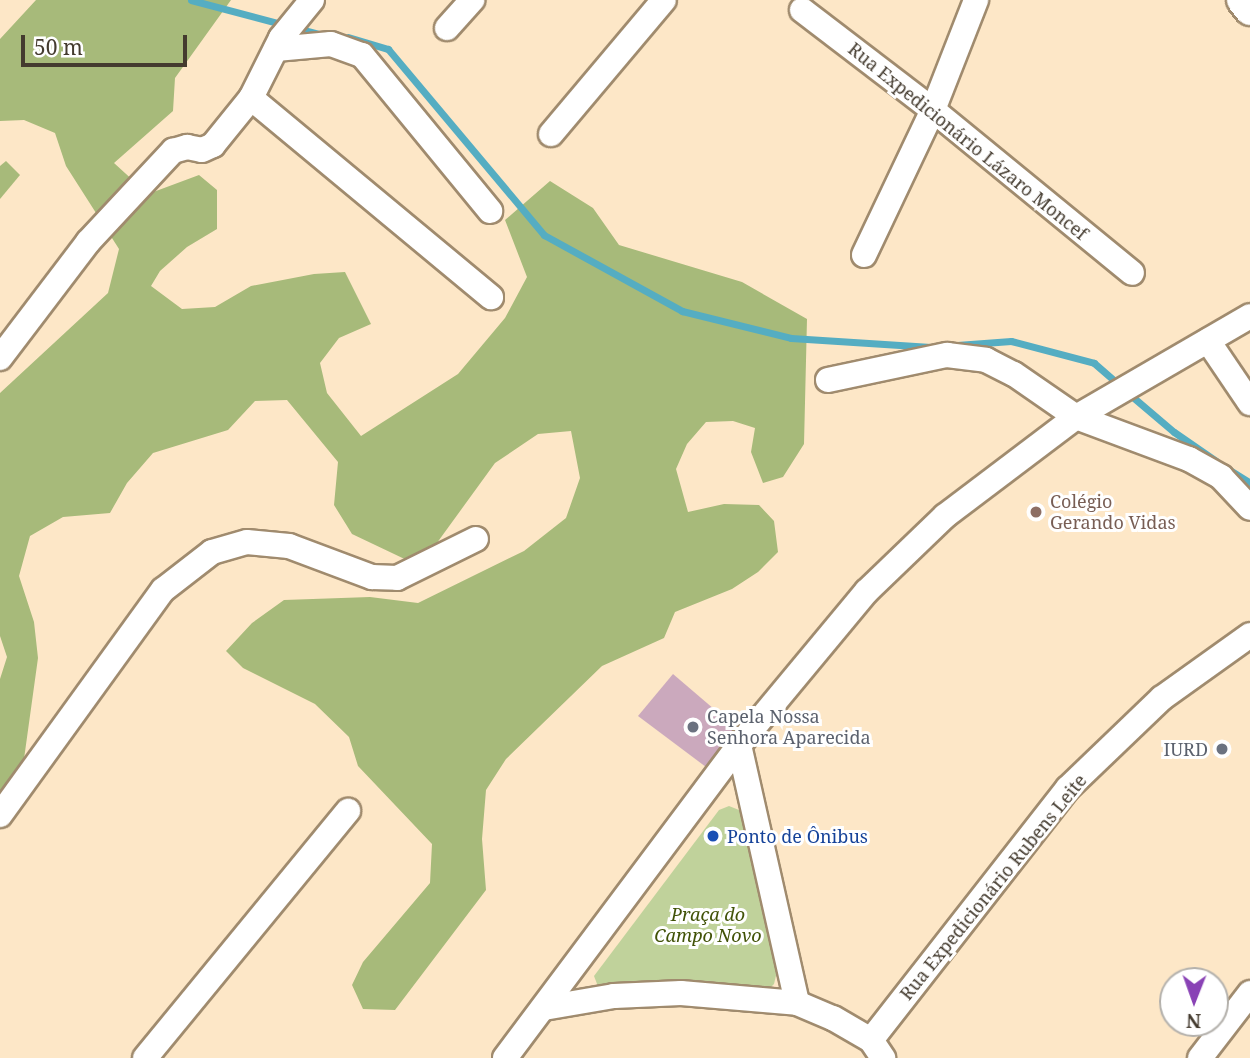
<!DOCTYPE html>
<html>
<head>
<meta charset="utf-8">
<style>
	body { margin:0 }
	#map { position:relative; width:1250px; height:1058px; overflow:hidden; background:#fde7c7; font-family:"Noto Serif",serif }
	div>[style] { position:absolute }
	.green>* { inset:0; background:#c0d29b }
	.forest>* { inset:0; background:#a7ba7a }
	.stream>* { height:7px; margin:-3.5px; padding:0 3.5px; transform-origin:3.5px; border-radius:3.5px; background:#55adc2 }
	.building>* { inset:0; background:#cba9bd }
	.roads { filter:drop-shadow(2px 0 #a08b6e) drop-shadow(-2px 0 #a08b6e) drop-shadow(0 2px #a08b6e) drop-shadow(0 -2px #a08b6e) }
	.minor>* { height:24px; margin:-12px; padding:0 12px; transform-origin:12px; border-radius:12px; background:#fff }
	.major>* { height:30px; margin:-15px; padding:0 15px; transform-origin:15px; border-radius:15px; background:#fff }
	.dots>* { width:19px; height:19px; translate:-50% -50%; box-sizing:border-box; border:4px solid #fff; border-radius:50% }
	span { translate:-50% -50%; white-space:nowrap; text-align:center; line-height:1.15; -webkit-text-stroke:6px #fff; paint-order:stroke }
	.street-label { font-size:18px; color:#443b2f }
	.education-label { font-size:18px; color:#785e54 }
	.left { translate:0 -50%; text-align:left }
	.worship-label { font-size:18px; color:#5b616d }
	.right { translate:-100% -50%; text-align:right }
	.transit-label { font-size:18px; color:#164399 }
	.park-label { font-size:18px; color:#415207; font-style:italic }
	.north { position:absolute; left:1159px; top:967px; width:70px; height:70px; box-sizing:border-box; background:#fff; border:2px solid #b4b1ac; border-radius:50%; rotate:181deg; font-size:19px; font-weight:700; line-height:28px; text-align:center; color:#443b2f }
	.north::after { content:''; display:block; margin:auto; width:24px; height:32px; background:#8942b5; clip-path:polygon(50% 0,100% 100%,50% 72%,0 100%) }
	.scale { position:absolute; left:21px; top:35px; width:166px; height:32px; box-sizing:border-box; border:4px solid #443b2f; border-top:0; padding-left:9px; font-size:21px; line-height:24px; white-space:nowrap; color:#443b2f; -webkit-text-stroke:5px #fff; paint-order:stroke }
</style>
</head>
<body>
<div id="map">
	<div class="green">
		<i style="clip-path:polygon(729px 806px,744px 812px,778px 967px,774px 984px,768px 990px,599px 989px,594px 976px,719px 810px)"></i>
	</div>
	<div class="forest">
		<i style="clip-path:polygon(36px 0,231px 0,175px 78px,173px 111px,114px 163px,148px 194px,199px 175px,217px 190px,217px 229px,187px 247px,160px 271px,151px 286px,182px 309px,215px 307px,251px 286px,314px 274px,345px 272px,371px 324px,339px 338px,320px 363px,327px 393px,361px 436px,458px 374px,505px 318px,527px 277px,505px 220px,550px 181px,593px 208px,619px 245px,742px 282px,807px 319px,804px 444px,783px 477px,763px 483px,751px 452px,755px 428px,733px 421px,706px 422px,687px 444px,676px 469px,688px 512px,724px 504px,759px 505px,774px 521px,778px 552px,758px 572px,732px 589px,675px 612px,664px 638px,602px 666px,506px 759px,486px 790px,482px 839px,486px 890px,395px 1010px,363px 1009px,352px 985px,363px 962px,430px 883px,432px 844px,358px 766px,349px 737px,315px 704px,243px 668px,226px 651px,252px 623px,284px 600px,370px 597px,418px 603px,524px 551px,566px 518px,580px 478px,571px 431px,538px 434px,495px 463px,434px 547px,413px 563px,352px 534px,334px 505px,338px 462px,287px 400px,255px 401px,228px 430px,153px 453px,127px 483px,110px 513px,63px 517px,30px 536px,19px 576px,34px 622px,38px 658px,24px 759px,0 800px,0 679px,7px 657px,0 636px,0 393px,108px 293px,119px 249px,66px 166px,55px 133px,24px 120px,0 121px,0 39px)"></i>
		<i style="clip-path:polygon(6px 161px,20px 175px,0 199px,0 166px)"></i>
	</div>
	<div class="stream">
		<i style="left:191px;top:0;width:132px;rotate:14.9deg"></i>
		<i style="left:348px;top:37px;width:42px;rotate:16.7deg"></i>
		<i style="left:388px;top:49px;width:243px;rotate:50deg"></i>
		<i style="left:544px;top:235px;width:158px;rotate:28.8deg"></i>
		<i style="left:682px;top:311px;width:112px;rotate:13.9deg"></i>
		<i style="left:791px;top:338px;width:140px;rotate:3.7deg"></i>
		<i style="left:957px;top:345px;width:54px;rotate:-4.2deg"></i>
		<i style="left:1011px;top:341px;width:86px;rotate:14.8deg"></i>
		<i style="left:1094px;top:363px;width:33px;rotate:41deg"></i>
		<i style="left:1128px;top:393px;width:60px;rotate:40.3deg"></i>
		<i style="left:1174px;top:432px;width:51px;rotate:34.6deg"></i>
		<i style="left:1228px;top:469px;width:26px;rotate:32deg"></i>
	</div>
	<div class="building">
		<i style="clip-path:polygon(673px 674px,742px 733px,710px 770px,638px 716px)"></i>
	</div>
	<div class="roads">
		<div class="minor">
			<i style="left:802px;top:10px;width:165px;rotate:37.4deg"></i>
			<i style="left:933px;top:110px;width:257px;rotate:39.3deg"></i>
			<i style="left:447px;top:28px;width:38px;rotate:-48deg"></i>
			<i style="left:276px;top:49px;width:55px;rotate:-5.2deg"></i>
			<i style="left:331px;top:44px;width:33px;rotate:20deg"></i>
			<i style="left:362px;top:55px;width:202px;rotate:50.6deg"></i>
			<i style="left:251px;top:98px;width:312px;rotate:39.7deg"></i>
			<i style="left:551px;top:134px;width:175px;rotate:-49.9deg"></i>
			<i style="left:864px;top:255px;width:161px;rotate:-64.6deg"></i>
			<i style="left:933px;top:110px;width:118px;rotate:-68.6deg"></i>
			<i style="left:1208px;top:341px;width:75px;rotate:55.9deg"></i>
			<i style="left:0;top:358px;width:146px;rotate:-52.8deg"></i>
			<i style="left:88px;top:242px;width:125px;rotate:-47deg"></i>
			<i style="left:173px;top:151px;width:15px;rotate:-16deg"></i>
			<i style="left:187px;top:147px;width:15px;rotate:11deg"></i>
			<i style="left:202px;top:150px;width:12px;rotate:-24deg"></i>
			<i style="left:213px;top:145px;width:60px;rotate:-51deg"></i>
			<i style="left:251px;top:98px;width:67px;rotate:-63.4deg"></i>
			<i style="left:281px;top:38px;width:49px;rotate:-50.8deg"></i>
			<i style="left:828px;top:380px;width:122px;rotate:-11.9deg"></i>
			<i style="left:947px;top:355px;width:39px;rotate:7deg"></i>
			<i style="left:986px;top:360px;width:31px;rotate:27deg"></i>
			<i style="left:1014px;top:374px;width:75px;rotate:34.7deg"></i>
			<i style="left:1076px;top:417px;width:121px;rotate:20.4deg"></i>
			<i style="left:1189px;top:459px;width:37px;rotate:29deg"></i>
			<i style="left:1221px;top:477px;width:42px;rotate:46.9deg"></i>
			<i style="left:739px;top:745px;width:264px;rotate:77.3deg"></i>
			<i style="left:797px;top:1003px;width:39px;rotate:23deg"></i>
			<i style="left:833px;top:1018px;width:44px;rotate:30.1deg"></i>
			<i style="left:871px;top:1040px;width:22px;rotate:56deg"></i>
			<i style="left:0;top:815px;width:278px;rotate:-54.1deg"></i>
			<i style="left:163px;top:590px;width:62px;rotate:-37.8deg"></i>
			<i style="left:212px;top:552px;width:36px;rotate:-16deg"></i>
			<i style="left:247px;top:542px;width:42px;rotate:5.4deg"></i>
			<i style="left:289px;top:546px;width:89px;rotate:20.5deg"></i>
			<i style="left:372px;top:577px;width:25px;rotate:2deg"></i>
			<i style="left:397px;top:578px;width:88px;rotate:-26.3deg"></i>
			<i style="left:544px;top:1008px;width:71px;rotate:-9.7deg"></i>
			<i style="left:614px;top:996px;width:67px;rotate:-2.6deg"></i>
			<i style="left:681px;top:993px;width:116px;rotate:4.9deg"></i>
			<i style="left:871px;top:1040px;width:320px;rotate:-52deg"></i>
			<i style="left:1068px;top:788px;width:130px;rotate:-43.8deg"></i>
			<i style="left:1162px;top:698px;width:108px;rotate:-35.6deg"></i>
			<i style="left:145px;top:1058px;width:320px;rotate:-50.6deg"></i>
			<i style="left:505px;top:1058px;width:391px;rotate:-53.2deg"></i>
			<i style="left:739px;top:745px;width:200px;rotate:-50.3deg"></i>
			<i style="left:867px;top:591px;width:108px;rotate:-43.9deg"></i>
			<i style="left:945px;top:516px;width:164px;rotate:-37.1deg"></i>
			<i style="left:1076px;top:417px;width:201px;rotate:-30.1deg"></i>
			<i style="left:1200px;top:1058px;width:82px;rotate:-52.4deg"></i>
		</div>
		<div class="major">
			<i style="left:1242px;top:0;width:13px;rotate:51deg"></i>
		</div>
	</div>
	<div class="dots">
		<i style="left:1036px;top:512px;background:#8d6e63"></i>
		<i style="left:693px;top:727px;background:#6b7280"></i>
		<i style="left:1222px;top:749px;background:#6b7280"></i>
		<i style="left:713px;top:836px;background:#1a4fb4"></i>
	</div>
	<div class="street-label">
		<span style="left:968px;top:141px;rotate:39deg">Rua Expedicionário Lázaro Moncef</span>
		<span style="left:993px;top:887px;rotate:-51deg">Rua Expedicionário Rubens Leite</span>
	</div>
	<div class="education-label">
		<span class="left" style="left:1050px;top:512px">Colégio<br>Gerando Vidas</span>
	</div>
	<div class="worship-label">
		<span class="left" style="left:707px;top:727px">Capela Nossa<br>Senhora Aparecida</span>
		<span class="right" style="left:1208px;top:749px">IURD</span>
	</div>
	<div class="transit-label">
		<span class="left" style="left:727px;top:836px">Ponto de Ônibus</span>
	</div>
	<div class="park-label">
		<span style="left:708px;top:925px">Praça do<br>Campo Novo</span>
	</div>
	<div class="north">N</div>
	<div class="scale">50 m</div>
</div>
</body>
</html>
